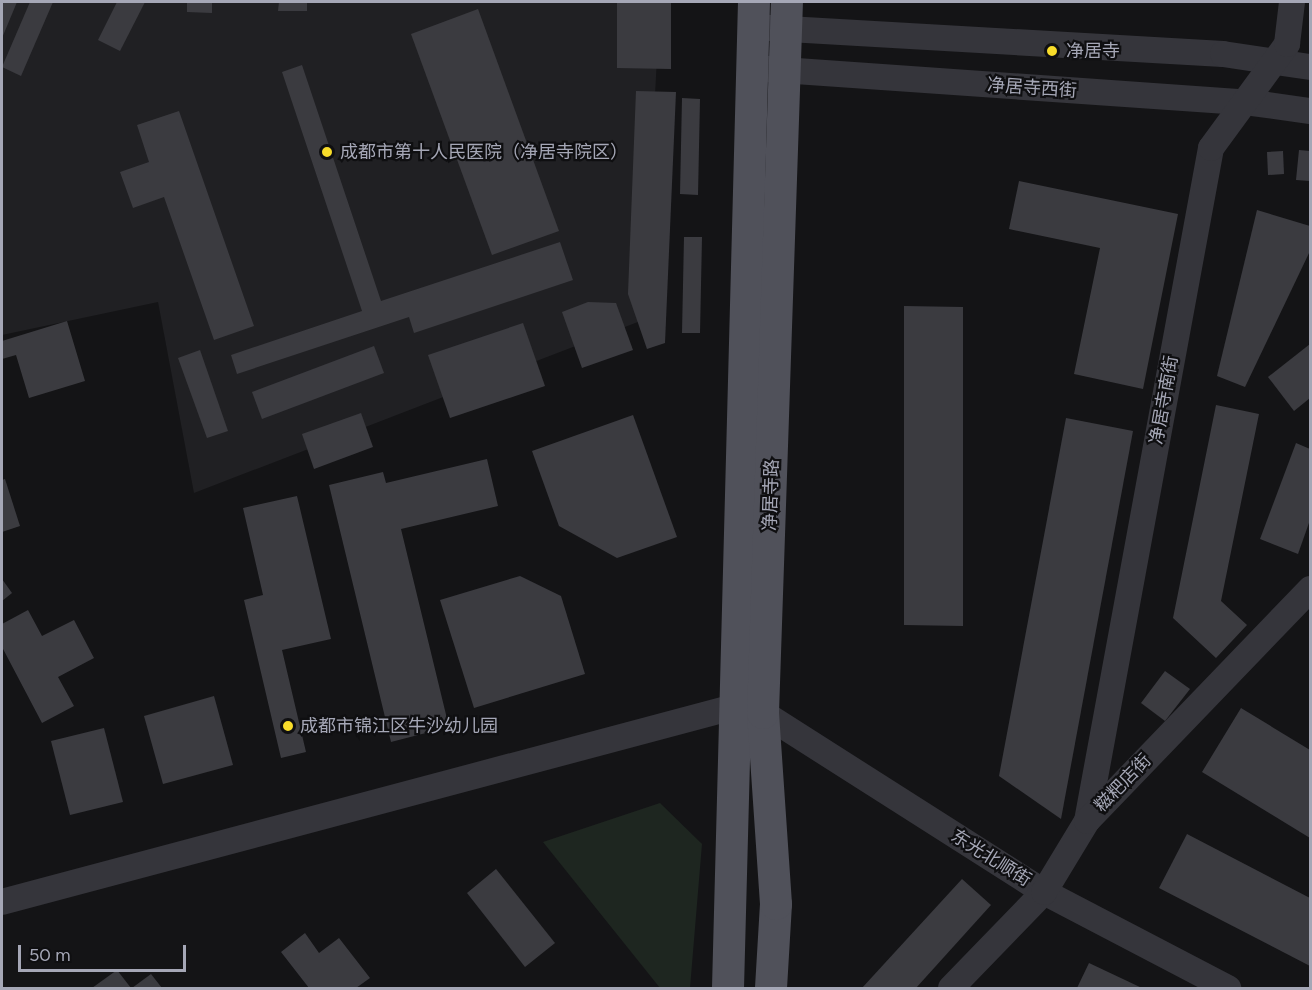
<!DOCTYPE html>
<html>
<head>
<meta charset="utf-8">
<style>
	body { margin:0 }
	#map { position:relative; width:1312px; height:990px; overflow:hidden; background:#141416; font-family:Figtree,"Noto Sans SC",sans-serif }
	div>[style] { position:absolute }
	.built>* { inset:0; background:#202023 }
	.green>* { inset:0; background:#1e2620 }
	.building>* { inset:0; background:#3b3b40 }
	.minor>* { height:26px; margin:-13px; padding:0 13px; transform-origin:13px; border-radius:13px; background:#35353b }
	.major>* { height:32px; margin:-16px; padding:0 16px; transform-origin:16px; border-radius:16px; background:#50515a }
	.dots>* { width:16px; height:16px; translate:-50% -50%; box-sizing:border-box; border:3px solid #0f0f11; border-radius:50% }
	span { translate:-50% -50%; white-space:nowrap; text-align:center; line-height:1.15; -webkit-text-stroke:4.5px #0f0f11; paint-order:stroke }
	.poi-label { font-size:18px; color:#a5a7b6 }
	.left { translate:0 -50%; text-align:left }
	.street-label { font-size:18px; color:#a5a7b6 }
	.frame { position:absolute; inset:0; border:3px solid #a5a7b6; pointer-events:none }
	.scale { position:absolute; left:18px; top:945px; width:168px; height:27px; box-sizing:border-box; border:3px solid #a5a7b6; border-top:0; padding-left:8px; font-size:18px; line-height:21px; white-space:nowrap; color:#a5a7b6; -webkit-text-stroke:4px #0f0f11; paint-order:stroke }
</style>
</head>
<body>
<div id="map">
	<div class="built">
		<i style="clip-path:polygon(2px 2px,660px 2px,643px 320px,194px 493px,158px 302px,2px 335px)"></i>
	</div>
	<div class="green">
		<i style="clip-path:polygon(660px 803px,702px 844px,690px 988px,660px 988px,543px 842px)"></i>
	</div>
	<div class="building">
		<i style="clip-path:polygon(2px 2px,17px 2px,2px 38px)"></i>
		<i style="clip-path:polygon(30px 2px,53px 2px,21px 76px,2px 67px)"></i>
		<i style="clip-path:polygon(117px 2px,145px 2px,120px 51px,98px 40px)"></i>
		<i style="clip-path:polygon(187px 2px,212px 2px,212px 13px,187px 12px)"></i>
		<i style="clip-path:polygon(279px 2px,307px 2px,307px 11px,278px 11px)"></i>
		<i style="clip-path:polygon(617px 2px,671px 2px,671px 69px,617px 68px)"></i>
		<i style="clip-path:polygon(478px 9px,559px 231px,492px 255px,411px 34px)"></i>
		<i style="clip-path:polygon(302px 65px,381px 301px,560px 242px,573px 280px,414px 333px,409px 317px,237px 374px,231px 355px,362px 311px,282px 72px)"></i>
		<i style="clip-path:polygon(636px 91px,676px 92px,665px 343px,647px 349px,628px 294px)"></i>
		<i style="clip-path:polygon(682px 98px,700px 99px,698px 195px,680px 194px)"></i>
		<i style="clip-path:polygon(179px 111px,254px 326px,214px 340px,164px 197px,133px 208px,120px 172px,149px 162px,137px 125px)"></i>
		<i style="clip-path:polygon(1299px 150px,1310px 151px,1310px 181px,1296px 180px)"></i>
		<i style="clip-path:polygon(1283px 151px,1284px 174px,1268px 175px,1267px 152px)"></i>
		<i style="clip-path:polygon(1019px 181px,1178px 214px,1143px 389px,1074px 374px,1100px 248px,1009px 229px)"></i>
		<i style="clip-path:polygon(1257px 210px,1310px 226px,1310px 251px,1245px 387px,1217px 376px)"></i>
		<i style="clip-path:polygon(684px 237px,702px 237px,700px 333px,682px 333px)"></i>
		<i style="clip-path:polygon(588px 302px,616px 303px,633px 350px,582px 368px,562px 312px)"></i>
		<i style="clip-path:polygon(904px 306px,963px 307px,963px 626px,904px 625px)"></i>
		<i style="clip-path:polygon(67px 321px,85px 381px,29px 398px,16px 355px,2px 359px,2px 341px)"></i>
		<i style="clip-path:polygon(523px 323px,545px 386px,450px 418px,428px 355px)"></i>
		<i style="clip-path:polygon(1310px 344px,1310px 398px,1294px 411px,1268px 377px)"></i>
		<i style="clip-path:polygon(374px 346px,384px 373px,262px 419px,252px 392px)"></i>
		<i style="clip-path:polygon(200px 350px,228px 431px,207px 438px,178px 358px)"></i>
		<i style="clip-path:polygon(1216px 405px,1259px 414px,1221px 601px,1247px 625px,1216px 658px,1173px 618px)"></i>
		<i style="clip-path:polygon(361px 413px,373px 447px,314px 469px,302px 434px)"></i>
		<i style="clip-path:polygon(633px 415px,677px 537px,617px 558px,559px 526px,532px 451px)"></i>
		<i style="clip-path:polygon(1066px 418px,1133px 431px,1061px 819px,999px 776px)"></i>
		<i style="clip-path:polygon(1296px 443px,1310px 449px,1310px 520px,1298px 554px,1260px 539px)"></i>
		<i style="clip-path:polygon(487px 459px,498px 506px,401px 529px,449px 727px,391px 742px,329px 485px,383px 472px,386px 483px)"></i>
		<i style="clip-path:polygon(5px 479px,20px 526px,2px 532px,2px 480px)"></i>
		<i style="clip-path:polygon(297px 496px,331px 639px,282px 650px,306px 752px,281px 758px,244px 600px,263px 595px,243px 508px)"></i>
		<i style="clip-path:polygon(520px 576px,561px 596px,585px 674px,474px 708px,440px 600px)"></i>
		<i style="clip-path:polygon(2px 579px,12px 593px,2px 601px)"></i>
		<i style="clip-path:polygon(28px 610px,42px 636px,74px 620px,94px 658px,58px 677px,74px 706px,42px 723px,2px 647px,2px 624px)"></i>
		<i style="clip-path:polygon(1165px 671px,1190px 689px,1165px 721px,1141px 703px)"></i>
		<i style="clip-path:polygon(214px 696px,233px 765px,163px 784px,144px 716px)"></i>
		<i style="clip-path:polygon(1241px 708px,1310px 750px,1310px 838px,1202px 772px)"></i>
		<i style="clip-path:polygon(104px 728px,123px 802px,70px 815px,51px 741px)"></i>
		<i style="clip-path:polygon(1187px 834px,1310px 898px,1310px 966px,1159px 888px)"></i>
		<i style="clip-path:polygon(496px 869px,555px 943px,525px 967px,467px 893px)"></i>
		<i style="clip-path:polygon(962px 879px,991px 905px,916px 988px,862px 988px)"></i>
		<i style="clip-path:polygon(305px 933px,319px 953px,339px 938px,370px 978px,356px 988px,309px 988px,281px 952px)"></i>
		<i style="clip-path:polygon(1089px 963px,1142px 988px,1077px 988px)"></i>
		<i style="clip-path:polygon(117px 970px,131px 988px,92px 988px)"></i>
		<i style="clip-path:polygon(151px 974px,162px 988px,132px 988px)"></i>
	</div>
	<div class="minor">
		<i style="left:754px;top:27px;width:470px;rotate:3.3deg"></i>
		<i style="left:1223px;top:54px;width:88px;rotate:8.5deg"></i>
		<i style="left:753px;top:68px;width:493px;rotate:4deg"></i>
		<i style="left:1245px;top:102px;width:66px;rotate:7.9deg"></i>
		<i style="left:763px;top:713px;width:333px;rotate:32.5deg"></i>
		<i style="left:1044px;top:892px;width:208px;rotate:27.6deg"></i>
		<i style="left:1087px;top:821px;width:684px;rotate:-79.56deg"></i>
		<i style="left:1211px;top:148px;width:129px;rotate:-53.8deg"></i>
		<i style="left:1287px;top:44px;width:42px;rotate:-83.2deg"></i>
		<i style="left:2px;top:902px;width:761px;rotate:-14.93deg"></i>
		<i style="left:951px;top:988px;width:134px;rotate:-45.9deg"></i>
		<i style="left:1044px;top:892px;width:83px;rotate:-58.8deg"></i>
		<i style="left:1087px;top:821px;width:322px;rotate:-46.1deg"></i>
	</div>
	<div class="major">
		<i style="left:728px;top:988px;width:986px;rotate:-88.49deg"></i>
		<i style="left:771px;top:988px;width:84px;rotate:-86.6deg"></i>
		<i style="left:776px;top:904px;width:191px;rotate:-93.9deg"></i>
		<i style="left:763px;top:713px;width:711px;rotate:-88.07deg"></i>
	</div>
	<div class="dots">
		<i style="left:1052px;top:51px;background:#f8dc2a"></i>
		<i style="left:327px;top:152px;background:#f8dc2a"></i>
		<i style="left:288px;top:726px;background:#f8dc2a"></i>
	</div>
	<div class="poi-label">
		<span class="left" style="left:1066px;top:51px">净居寺</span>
		<span class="left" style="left:340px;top:152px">成都市第十人民医院（净居寺院区）</span>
		<span class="left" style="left:300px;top:726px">成都市锦江区牛沙幼儿园</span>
	</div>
	<div class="street-label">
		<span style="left:1032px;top:88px;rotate:4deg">净居寺西街</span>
		<span style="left:1164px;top:400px;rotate:-80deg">净居寺南街</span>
		<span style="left:771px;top:495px;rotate:-88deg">净居寺路</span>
		<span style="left:1123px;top:783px;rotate:-46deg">糍粑店街</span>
		<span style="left:991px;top:858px;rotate:32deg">东光北顺街</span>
	</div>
	<div class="frame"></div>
	<div class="scale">50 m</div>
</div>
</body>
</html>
